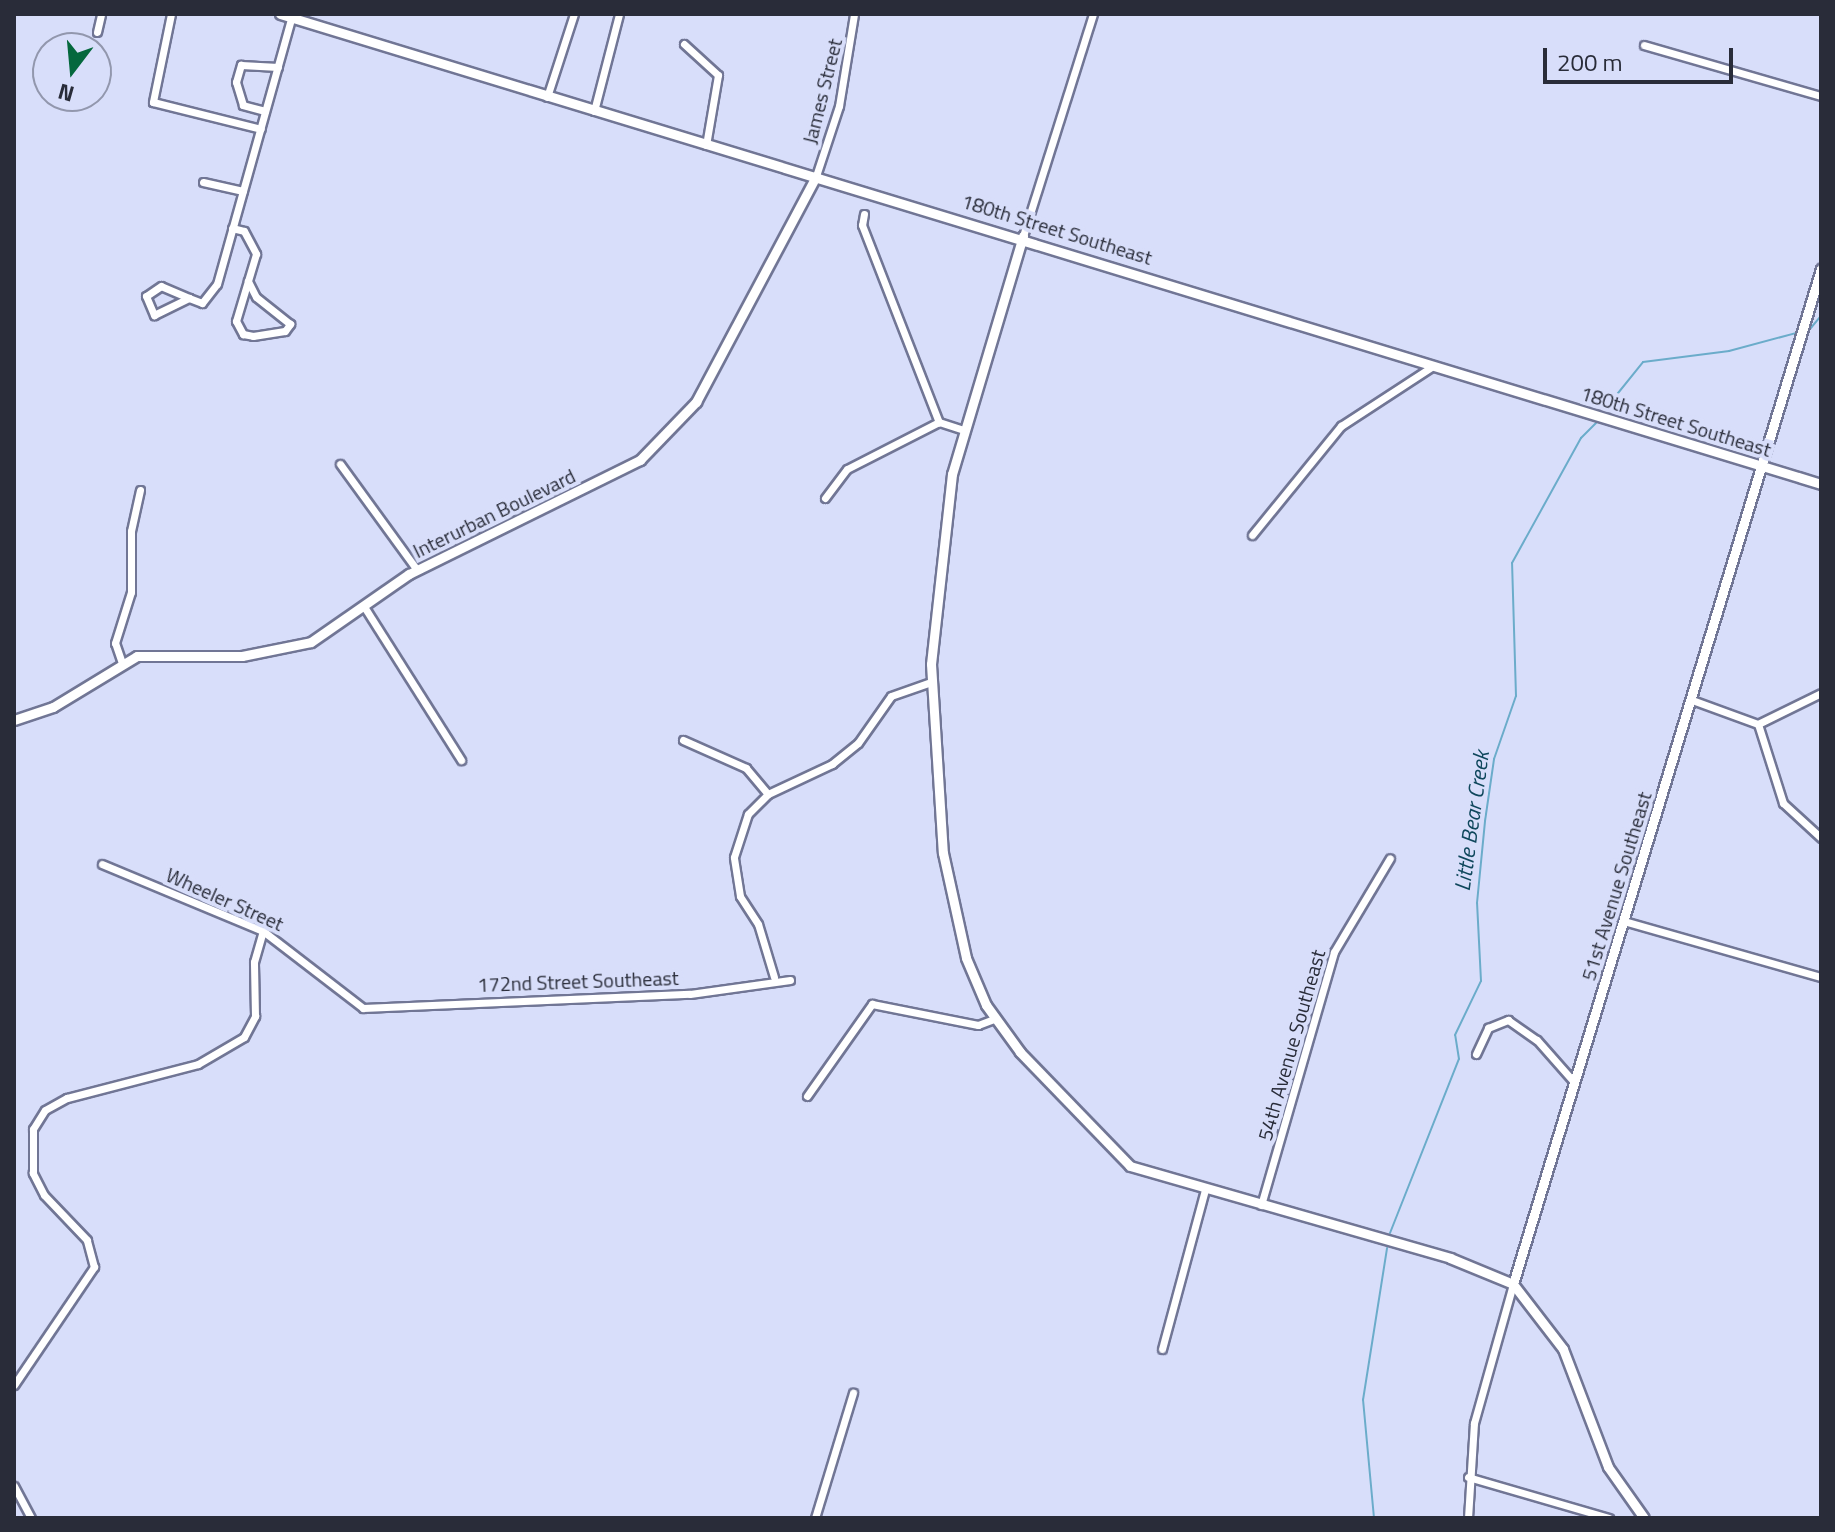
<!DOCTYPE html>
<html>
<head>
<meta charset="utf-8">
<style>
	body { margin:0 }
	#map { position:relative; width:1835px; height:1532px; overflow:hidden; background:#d8defa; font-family:"Titillium Web",sans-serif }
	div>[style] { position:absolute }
	.stream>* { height:2px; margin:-1px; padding:0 1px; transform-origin:1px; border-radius:1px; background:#6bacca }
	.roads { filter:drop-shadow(2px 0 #717695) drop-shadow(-2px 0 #717695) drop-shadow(0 2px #717695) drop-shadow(0 -2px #717695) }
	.minor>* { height:7px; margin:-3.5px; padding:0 3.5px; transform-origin:3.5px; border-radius:3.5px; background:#fff }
	.tertiary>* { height:9px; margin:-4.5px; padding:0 4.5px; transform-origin:4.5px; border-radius:4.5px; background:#fff }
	span { translate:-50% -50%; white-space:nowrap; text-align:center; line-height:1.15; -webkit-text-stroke:8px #d8defa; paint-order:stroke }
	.street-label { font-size:20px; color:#292c39 }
	.water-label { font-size:22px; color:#0f475c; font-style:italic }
	.frame { position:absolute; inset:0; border:16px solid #292c39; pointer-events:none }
	.north { position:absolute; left:32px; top:32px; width:80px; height:80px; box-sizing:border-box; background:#d8defa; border:2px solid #9297ad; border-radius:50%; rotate:196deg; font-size:22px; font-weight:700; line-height:32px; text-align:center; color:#292c39 }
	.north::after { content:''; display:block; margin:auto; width:28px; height:36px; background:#04683d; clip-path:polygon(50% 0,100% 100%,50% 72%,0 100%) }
	.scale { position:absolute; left:1543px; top:48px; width:190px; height:36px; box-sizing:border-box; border:4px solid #292c39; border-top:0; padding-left:10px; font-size:24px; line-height:28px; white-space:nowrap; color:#292c39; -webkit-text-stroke:6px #d8defa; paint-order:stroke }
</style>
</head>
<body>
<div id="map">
	<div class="stream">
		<i style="left:1810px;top:329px;width:17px;rotate:-50deg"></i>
		<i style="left:1606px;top:408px;width:59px;rotate:-51.2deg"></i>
		<i style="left:1643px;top:362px;width:87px;rotate:-7.3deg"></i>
		<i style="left:1729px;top:351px;width:69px;rotate:-15deg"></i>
		<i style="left:1390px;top:1233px;width:187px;rotate:-68.4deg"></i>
		<i style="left:1459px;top:1059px;width:24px;rotate:-99deg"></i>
		<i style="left:1455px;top:1035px;width:60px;rotate:-64.3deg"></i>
		<i style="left:1481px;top:981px;width:78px;rotate:-92.9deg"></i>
		<i style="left:1477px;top:903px;width:82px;rotate:-84.4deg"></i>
		<i style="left:1485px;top:821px;width:63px;rotate:-81.7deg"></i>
		<i style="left:1494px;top:759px;width:67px;rotate:-70.8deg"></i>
		<i style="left:1516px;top:696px;width:133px;rotate:-91.7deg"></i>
		<i style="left:1512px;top:563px;width:143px;rotate:-61.1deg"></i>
		<i style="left:1581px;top:438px;width:23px;rotate:-45deg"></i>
		<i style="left:1374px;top:1518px;width:119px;rotate:-95.3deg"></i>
		<i style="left:1363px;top:1400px;width:154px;rotate:-81deg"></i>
	</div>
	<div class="roads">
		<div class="minor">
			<i style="left:171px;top:14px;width:90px;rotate:101.6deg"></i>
			<i style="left:153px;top:102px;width:111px;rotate:14deg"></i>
			<i style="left:97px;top:32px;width:18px;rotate:-77deg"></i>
			<i style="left:684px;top:44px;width:46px;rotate:42.4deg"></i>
			<i style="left:718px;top:75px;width:71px;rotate:99.7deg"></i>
			<i style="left:1644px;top:45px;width:184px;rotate:16.1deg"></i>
			<i style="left:547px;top:97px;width:87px;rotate:-72deg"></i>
			<i style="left:265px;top:111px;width:23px;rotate:-165deg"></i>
			<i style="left:243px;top:105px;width:24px;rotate:-107deg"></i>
			<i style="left:236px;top:82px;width:18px;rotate:-74deg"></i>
			<i style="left:241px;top:65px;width:37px;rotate:3deg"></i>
			<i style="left:594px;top:111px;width:100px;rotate:-75.5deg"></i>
			<i style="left:816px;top:176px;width:74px;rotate:-71.8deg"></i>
			<i style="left:839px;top:106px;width:93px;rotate:-80.7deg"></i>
			<i style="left:203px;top:182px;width:41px;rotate:12.7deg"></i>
			<i style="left:864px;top:214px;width:11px;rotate:100deg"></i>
			<i style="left:862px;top:225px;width:212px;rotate:68.7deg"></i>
			<i style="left:939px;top:422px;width:26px;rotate:18deg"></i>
			<i style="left:232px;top:228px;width:12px;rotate:14deg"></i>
			<i style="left:244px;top:231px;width:26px;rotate:62deg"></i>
			<i style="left:256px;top:254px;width:70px;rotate:106.6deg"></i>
			<i style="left:236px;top:321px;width:15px;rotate:62deg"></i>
			<i style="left:243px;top:334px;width:10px;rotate:11deg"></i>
			<i style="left:253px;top:336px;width:32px;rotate:-9deg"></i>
			<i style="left:285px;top:331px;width:9px;rotate:-54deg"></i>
			<i style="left:290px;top:324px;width:43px;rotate:-141.5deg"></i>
			<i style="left:256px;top:297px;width:18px;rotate:-117deg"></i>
			<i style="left:1023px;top:236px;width:233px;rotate:-72.5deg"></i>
			<i style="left:189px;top:298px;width:30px;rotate:-157deg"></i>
			<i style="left:161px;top:286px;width:18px;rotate:146deg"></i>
			<i style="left:146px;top:296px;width:21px;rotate:67deg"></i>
			<i style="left:154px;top:315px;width:39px;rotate:-26deg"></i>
			<i style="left:189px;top:298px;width:14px;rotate:21deg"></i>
			<i style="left:202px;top:303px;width:24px;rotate:-52deg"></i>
			<i style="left:217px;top:284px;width:278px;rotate:-74.4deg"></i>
			<i style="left:340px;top:464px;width:131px;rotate:54deg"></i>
			<i style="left:825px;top:498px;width:36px;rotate:-53deg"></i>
			<i style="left:847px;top:469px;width:103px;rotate:-27.1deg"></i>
			<i style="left:1252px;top:535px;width:141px;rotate:-50.8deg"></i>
			<i style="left:1341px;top:426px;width:110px;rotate:-33.1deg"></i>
			<i style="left:365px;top:608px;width:180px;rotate:57.7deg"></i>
			<i style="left:122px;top:663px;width:21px;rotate:-109deg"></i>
			<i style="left:115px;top:643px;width:53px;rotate:-72.6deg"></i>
			<i style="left:131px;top:592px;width:61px;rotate:-90deg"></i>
			<i style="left:131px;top:531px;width:42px;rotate:-77.6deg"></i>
			<i style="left:1692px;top:700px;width:70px;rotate:20deg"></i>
			<i style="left:1758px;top:724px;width:83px;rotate:72.4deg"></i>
			<i style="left:1783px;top:803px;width:52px;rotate:42.6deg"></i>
			<i style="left:1758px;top:724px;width:70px;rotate:-26.2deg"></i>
			<i style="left:683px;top:740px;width:69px;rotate:24deg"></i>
			<i style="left:746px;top:768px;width:34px;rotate:50deg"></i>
			<i style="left:102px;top:864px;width:174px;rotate:22.6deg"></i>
			<i style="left:263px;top:931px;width:126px;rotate:37.6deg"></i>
			<i style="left:363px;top:1008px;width:327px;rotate:-2.5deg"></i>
			<i style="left:690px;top:994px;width:101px;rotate:-8deg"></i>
			<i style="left:1624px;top:921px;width:205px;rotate:15.9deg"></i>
			<i style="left:774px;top:977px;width:55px;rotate:-106.8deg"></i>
			<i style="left:758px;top:924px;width:33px;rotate:-123deg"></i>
			<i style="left:740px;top:896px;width:39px;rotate:-99deg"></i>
			<i style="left:734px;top:857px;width:45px;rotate:-72deg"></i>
			<i style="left:748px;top:814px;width:28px;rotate:-45deg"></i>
			<i style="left:768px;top:794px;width:71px;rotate:-25.1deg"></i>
			<i style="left:832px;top:764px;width:33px;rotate:-39deg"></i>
			<i style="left:858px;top:743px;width:57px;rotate:-54.9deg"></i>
			<i style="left:891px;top:696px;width:42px;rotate:-19.3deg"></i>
			<i style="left:1476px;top:1054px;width:29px;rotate:-65deg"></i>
			<i style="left:1488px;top:1028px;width:22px;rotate:-22deg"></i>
			<i style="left:1508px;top:1020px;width:35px;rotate:35deg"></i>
			<i style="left:1537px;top:1040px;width:56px;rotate:48.6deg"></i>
			<i style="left:807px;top:1096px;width:113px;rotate:-54.8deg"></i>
			<i style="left:872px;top:1004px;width:108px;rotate:11.2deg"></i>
			<i style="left:978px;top:1025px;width:17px;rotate:-21deg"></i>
			<i style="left:1261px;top:1205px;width:263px;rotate:-73.9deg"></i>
			<i style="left:1334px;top:952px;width:109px;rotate:-59.2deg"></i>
			<i style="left:1162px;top:1349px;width:165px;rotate:-74.9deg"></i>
			<i style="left:14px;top:1385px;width:143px;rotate:-55.9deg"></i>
			<i style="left:94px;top:1267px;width:28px;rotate:-105deg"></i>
			<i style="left:87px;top:1240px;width:62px;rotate:-133.7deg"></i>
			<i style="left:44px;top:1195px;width:25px;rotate:-117deg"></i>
			<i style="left:33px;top:1173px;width:44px;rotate:-90deg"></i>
			<i style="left:33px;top:1129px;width:22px;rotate:-58deg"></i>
			<i style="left:45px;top:1110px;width:25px;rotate:-29deg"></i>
			<i style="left:67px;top:1098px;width:135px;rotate:-14.5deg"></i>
			<i style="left:198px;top:1064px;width:53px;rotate:-30.4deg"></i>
			<i style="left:244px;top:1037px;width:24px;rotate:-62deg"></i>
			<i style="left:255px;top:1016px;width:54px;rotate:-91.1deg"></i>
			<i style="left:254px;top:962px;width:32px;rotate:-74deg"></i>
			<i style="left:1468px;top:1477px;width:147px;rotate:16.2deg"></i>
			<i style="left:14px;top:1486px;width:36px;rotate:62deg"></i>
			<i style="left:815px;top:1518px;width:131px;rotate:-73.1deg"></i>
			<i style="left:1468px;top:1518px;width:95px;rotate:-86.4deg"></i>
			<i style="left:1474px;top:1423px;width:144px;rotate:-74.3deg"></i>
		</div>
		<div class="tertiary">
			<i style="left:280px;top:14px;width:1611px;rotate:16.96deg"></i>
			<i style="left:1023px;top:236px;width:248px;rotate:106.6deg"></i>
			<i style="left:952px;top:474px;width:191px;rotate:96.3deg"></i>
			<i style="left:931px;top:664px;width:189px;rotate:86.4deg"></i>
			<i style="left:943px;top:853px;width:107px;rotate:77.6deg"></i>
			<i style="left:966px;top:958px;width:51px;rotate:66.9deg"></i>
			<i style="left:986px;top:1005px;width:58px;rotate:54.1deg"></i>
			<i style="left:1020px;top:1052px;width:158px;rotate:46deg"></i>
			<i style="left:1130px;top:1166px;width:333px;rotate:16deg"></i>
			<i style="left:1450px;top:1258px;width:68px;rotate:22.4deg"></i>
			<i style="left:1513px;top:1284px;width:82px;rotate:52.4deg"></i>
			<i style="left:1563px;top:1349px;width:126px;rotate:69.1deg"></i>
			<i style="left:1608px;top:1467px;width:62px;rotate:54.8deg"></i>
			<i style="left:14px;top:720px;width:41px;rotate:-18.4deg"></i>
			<i style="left:53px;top:707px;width:98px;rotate:-31.3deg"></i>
			<i style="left:137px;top:656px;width:105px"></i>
			<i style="left:242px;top:656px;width:70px;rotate:-11.5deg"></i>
			<i style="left:311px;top:642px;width:119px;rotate:-34.8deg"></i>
			<i style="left:409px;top:574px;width:258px;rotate:-26.3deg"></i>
			<i style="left:640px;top:460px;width:81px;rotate:-46deg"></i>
			<i style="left:696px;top:402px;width:256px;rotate:-62deg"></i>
			<i style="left:1513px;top:1284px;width:1061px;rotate:-73.12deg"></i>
		</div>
	</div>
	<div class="street-label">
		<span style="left:822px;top:91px;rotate:-76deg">James Street</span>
		<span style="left:1057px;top:229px;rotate:17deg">180th Street Southeast</span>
		<span style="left:1676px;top:421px;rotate:17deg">180th Street Southeast</span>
		<span style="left:494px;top:513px;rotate:-26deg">Interurban Boulevard</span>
		<span style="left:1616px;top:886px;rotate:-73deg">51st Avenue Southeast</span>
		<span style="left:225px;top:899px;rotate:24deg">Wheeler Street</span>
		<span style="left:578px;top:981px;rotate:-2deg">172nd Street Southeast</span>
		<span style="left:1291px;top:1045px;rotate:-74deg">54th Avenue Southeast</span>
	</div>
	<div class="water-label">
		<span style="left:1472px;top:821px;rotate:-82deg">Little Bear Creek</span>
	</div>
	<div class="frame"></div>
	<div class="north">N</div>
	<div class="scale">200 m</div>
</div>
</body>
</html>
